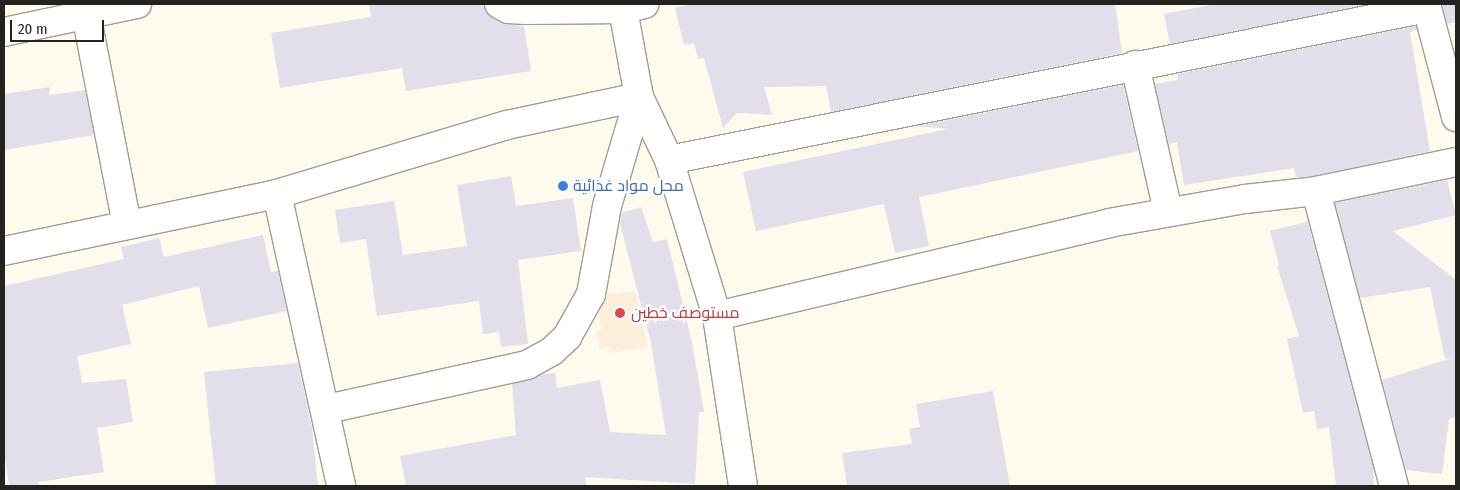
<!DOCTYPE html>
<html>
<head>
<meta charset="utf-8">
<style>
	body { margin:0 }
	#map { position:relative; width:1460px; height:490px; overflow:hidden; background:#fefaee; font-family:"Fira Sans Condensed",Cairo,sans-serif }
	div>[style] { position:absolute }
	.medical>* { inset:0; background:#fbeeda }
	.building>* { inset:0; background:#e2deea }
	.roads { filter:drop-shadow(1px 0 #a19d92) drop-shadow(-1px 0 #a19d92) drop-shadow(0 1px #a19d92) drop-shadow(0 -1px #a19d92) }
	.minor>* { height:28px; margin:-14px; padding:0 14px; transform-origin:14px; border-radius:14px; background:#fff }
	.dots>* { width:14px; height:14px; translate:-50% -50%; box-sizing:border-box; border:2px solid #fff; border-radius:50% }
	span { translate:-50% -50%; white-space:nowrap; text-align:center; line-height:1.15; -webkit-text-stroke:4.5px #fff; paint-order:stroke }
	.shop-label { font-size:16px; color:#366cbe }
	.left { translate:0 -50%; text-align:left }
	.health-label { font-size:16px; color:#be3a42 }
	.frame { position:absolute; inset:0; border:5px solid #25231f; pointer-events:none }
	.scale { position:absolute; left:10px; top:20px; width:94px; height:22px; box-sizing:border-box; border:2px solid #25231f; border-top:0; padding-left:6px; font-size:15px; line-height:18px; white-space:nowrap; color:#25231f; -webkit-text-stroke:4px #fff; paint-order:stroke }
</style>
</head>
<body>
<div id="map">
	<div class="medical">
		<i style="clip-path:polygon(635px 291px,648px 347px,611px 353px,611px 347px,600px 349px,596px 330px,601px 330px,597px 296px)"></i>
	</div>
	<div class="building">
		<i style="clip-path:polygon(369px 4px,483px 4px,486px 12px,500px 23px,524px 26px,531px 71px,406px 91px,402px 68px,280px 88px,271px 33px,371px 17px)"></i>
		<i style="clip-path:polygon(692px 4px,1115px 4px,1122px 53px,831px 112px,826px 86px,764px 87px,772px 115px,737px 113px,723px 128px,704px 58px,698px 59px,694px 43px,684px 45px,675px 8px)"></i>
		<i style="clip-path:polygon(1216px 4px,1369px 4px,1170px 44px,1164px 14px)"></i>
		<i style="clip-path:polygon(1442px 4px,1456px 4px,1456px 22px,1447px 24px)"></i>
		<i style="clip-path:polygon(1416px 26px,1417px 30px,1410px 32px,1430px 151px,1314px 176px,1296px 177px,1294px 168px,1184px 185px,1177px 142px,1169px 144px,1155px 84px,1178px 80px,1177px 74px)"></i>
		<i style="clip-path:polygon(1123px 85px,1138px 151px,919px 197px,929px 246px,895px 253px,884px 204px,756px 231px,743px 172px,948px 129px,917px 126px)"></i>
		<i style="clip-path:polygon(50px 87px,49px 95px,85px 90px,94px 135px,4px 150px,4px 94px)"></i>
		<i style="clip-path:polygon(511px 176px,516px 206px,573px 198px,581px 251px,518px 260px,528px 344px,501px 347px,499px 332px,483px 334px,479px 301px,377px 316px,366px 239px,340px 243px,335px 210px,394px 201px,403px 255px,467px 246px,457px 185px)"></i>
		<i style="clip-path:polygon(1447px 180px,1456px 215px,1393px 231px,1456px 280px,1456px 417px,1449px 419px,1442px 474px,1406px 470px,1382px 380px,1452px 358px,1445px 359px,1430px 287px,1360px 298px,1335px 203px)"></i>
		<i style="clip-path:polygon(641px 207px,653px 242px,667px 239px,692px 342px,704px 412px,699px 412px,695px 484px,585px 477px,586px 486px,406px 486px,400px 456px,516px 435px,512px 384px,543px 374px,555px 373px,557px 388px,600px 380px,610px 432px,666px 435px,651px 343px,620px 224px,622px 213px)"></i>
		<i style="clip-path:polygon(1304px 208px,1373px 466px,1374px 486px,1336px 486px,1329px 427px,1317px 429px,1314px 411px,1303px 413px,1287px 339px,1299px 336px,1277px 266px,1279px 265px,1270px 231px,1307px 222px)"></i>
		<i style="clip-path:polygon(263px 235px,271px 272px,278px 271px,287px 311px,208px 328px,199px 286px,122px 305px,131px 344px,77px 356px,82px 383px,126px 379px,133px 422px,97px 428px,104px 472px,38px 482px,39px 486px,9px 486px,4px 450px,4px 286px,124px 259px,121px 247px,159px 238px,164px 257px)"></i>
		<i style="clip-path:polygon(298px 363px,312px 428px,318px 486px,216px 486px,204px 372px)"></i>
		<i style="clip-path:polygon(993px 391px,1010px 486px,847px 486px,842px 453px,912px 444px,909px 429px,920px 427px,916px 404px)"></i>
	</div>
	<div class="roads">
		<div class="minor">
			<i style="left:499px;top:4px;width:10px;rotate:29deg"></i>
			<i style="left:508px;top:9px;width:18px;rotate:3deg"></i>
			<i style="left:526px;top:10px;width:97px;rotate:-0.6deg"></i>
			<i style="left:623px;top:9px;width:22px;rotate:-13deg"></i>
			<i style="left:622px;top:4px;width:95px;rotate:79.6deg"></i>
			<i style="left:639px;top:97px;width:70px;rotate:64.5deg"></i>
			<i style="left:669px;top:160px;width:163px;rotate:72.9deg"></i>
			<i style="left:717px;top:316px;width:172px;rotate:81.3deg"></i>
			<i style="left:1426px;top:4px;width:117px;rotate:75.1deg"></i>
			<i style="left:86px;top:14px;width:215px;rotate:79deg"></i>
			<i style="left:4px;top:32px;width:136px;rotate:-11.9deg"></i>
			<i style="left:1135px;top:65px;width:150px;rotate:77.3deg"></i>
			<i style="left:669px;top:160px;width:773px;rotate:-11.34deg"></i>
			<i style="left:1316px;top:191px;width:305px;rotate:75.2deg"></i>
			<i style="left:277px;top:194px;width:299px;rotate:77.6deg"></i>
			<i style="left:4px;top:251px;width:279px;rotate:-11.8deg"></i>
			<i style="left:277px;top:194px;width:240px;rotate:-16.7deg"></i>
			<i style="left:507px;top:125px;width:135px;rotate:-12deg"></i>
			<i style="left:717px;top:316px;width:403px;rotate:-13.3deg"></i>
			<i style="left:1109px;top:223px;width:138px;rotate:-10deg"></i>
			<i style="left:1245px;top:199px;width:71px;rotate:-6.4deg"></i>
			<i style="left:1316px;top:191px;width:143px;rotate:-11.7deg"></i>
			<i style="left:327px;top:409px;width:205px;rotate:-12.4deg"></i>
			<i style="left:527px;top:365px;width:29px;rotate:-29deg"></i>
			<i style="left:552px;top:351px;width:21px;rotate:-43deg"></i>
			<i style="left:567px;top:337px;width:49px;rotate:-60.8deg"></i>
			<i style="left:591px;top:294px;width:89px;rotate:-79.7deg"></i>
			<i style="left:607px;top:206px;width:114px;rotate:-73.6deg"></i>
		</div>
	</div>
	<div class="dots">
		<i style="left:563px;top:186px;background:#3f7fe0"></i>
		<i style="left:620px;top:313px;background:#e0444e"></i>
	</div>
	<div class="shop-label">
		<span class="left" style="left:573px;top:186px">محل مواد غذائية</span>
	</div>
	<div class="health-label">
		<span class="left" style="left:631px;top:313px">مستوصف خطين</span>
	</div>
	<div class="frame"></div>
	<div class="scale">20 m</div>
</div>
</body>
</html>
